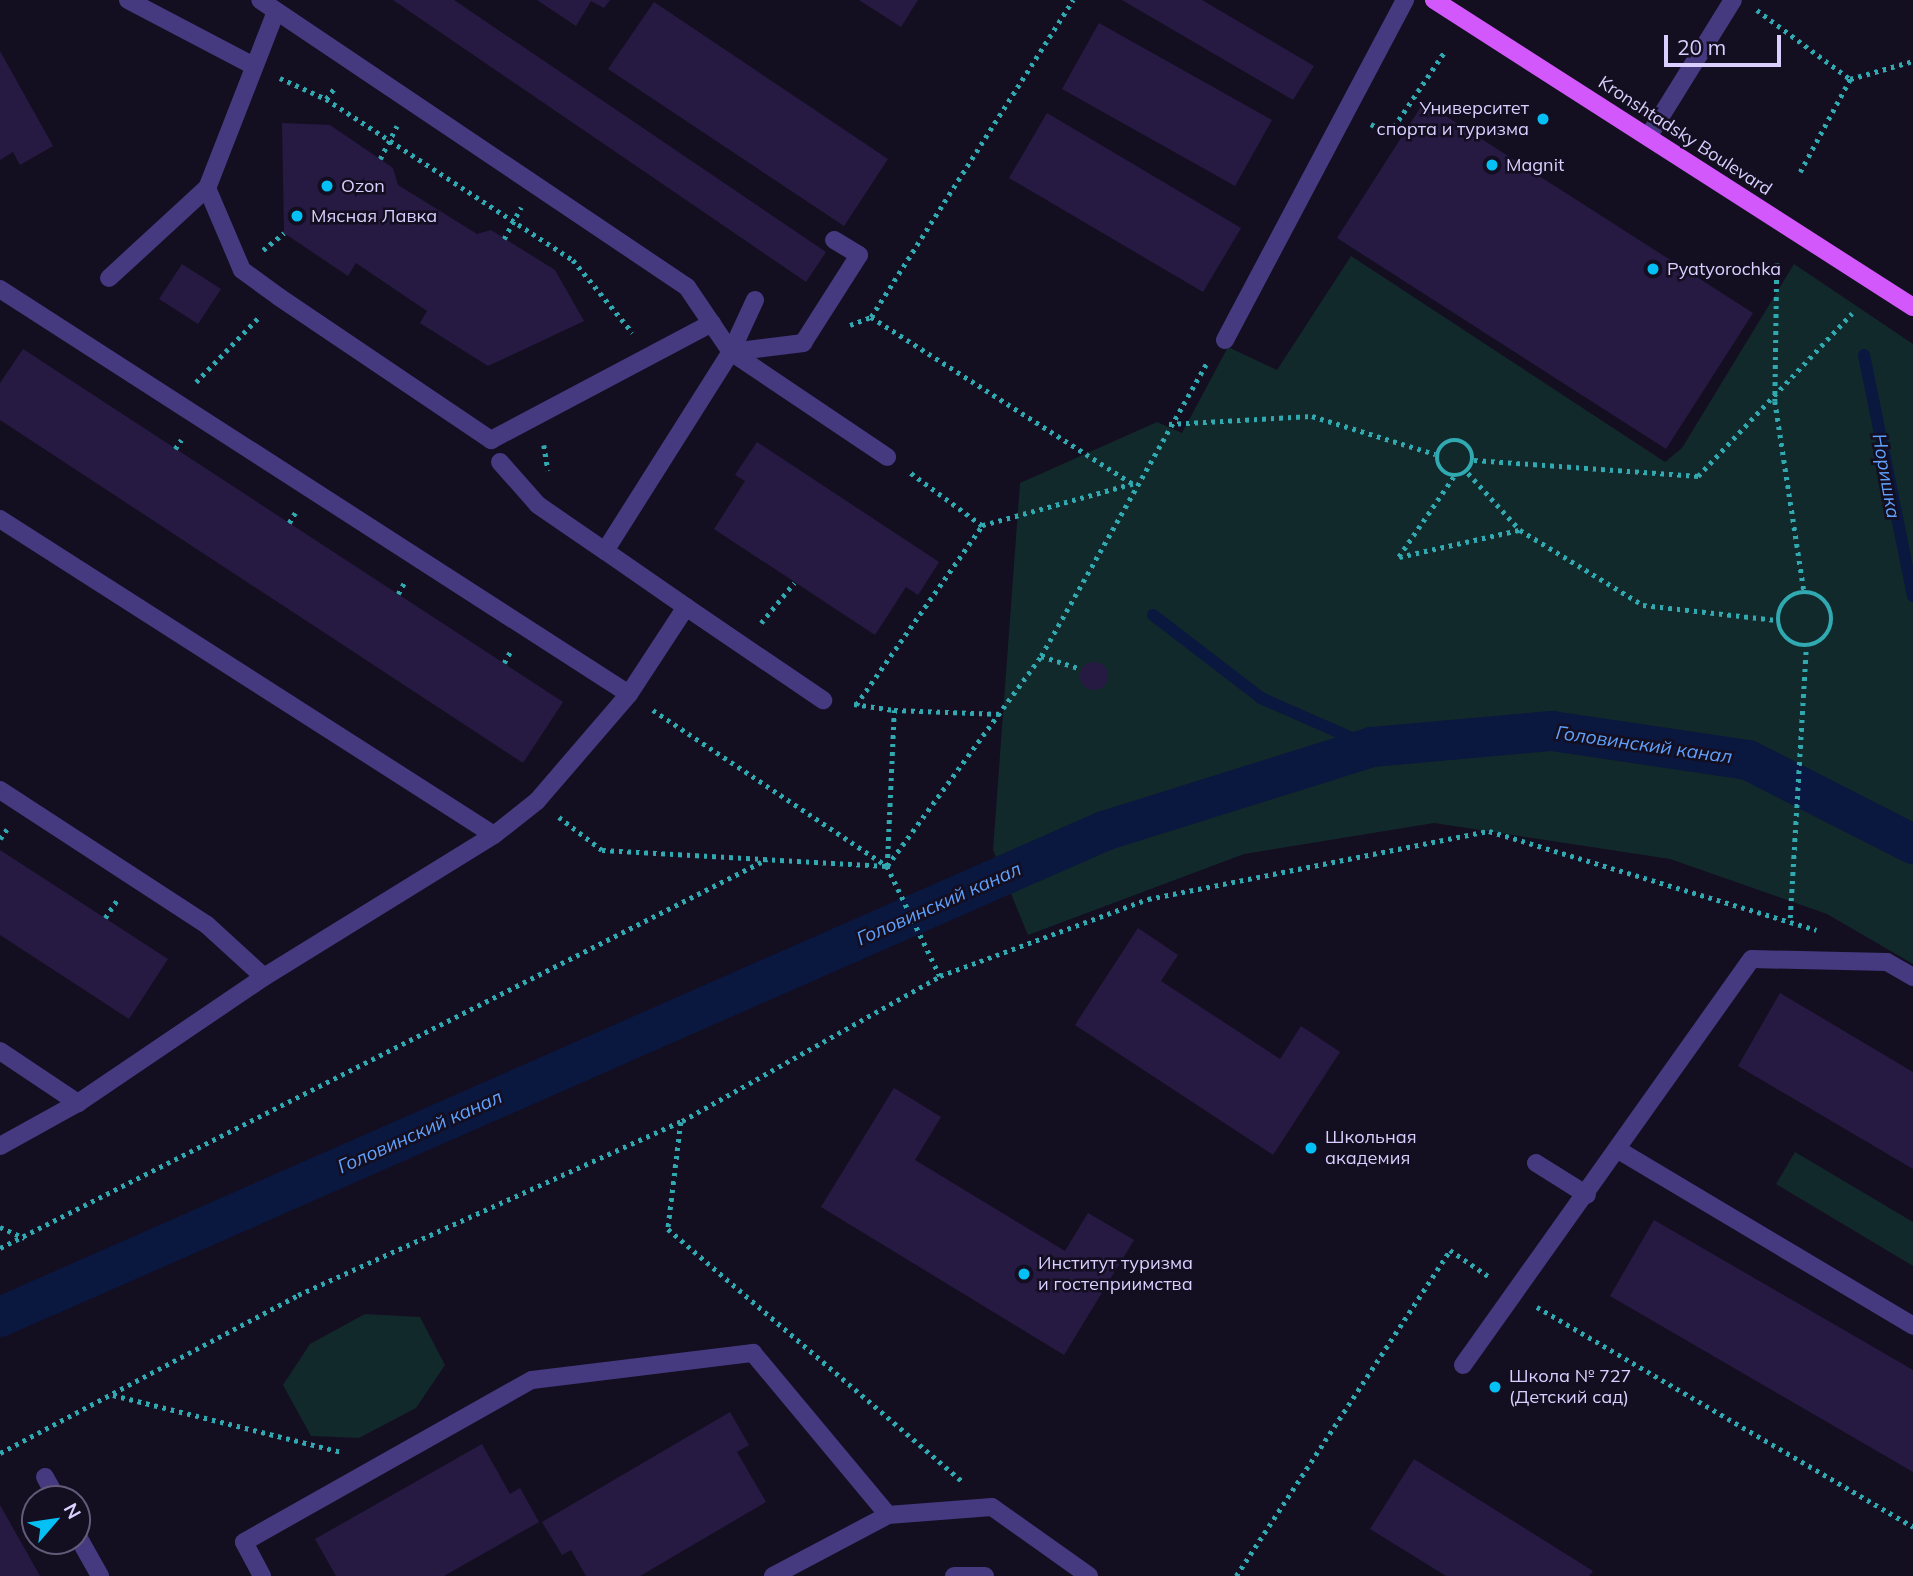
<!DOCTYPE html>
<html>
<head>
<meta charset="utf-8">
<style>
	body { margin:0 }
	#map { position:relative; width:1913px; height:1576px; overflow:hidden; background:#140e21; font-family:Mulish,sans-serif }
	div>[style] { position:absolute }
	.green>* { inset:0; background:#11292b }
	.stream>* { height:12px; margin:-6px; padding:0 6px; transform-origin:6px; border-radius:6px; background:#0a173e }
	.canal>* { height:40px; margin:-20px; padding:0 20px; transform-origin:20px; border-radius:20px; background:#0a173e }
	.building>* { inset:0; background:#271a42 }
	.round { border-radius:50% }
	.path>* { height:4.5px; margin-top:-2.25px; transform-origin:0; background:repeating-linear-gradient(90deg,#30a9b1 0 3.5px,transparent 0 8.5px) }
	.path>.ring { margin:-2.25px; padding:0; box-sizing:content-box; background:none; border:4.5px solid #30a9b1; border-radius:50% }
	.minor>* { height:18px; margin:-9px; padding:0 9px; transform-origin:9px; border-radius:9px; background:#453a80 }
	.major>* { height:18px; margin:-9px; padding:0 9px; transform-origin:9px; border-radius:9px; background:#d258fc }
	.dots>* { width:19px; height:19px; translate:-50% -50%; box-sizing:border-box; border:4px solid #140e21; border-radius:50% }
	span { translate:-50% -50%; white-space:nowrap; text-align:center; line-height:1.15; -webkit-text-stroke:5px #140e21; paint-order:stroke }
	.poi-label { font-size:18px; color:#dacffe }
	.right { translate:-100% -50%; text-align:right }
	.left { translate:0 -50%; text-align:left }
	.street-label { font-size:18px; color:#dacffe }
	.water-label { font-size:19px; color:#5fa1fc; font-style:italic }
	.north { position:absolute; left:21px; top:1485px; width:70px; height:70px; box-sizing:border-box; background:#140e21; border:2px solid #635b79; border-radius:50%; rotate:61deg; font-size:19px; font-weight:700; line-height:28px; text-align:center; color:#dacffe }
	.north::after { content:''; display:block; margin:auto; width:24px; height:32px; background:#05c0f5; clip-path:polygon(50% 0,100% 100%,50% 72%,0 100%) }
	.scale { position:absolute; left:1664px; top:35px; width:117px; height:32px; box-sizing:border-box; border:4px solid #dacffe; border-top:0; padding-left:9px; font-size:21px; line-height:24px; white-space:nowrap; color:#dacffe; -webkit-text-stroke:5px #140e21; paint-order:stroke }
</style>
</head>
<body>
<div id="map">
	<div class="green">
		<i style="clip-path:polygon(1351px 256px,1665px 462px,1682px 448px,1794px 264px,1913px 344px,1913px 964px,1827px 914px,1670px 859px,1434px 823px,1244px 854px,1028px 935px,993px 850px,1020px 483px,1157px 422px,1182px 433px,1228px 347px,1277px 370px)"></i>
		<i style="clip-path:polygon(1795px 1152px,1913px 1222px,1913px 1266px,1776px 1184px)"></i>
		<i style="clip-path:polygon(365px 1314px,420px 1317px,445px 1365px,416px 1408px,359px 1438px,311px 1436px,283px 1385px,310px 1344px)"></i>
	</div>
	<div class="stream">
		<i style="left:1864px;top:355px;width:246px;rotate:78.5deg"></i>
		<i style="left:1153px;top:615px;width:136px;rotate:37.5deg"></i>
		<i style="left:1261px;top:698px;width:121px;rotate:23.8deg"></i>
	</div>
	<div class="canal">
		<i style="left:0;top:1317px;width:1206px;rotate:-23.76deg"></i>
		<i style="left:1104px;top:831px;width:281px;rotate:-17.4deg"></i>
		<i style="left:1372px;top:747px;width:181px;rotate:-5.1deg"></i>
		<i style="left:1552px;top:731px;width:198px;rotate:8.4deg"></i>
		<i style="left:1748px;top:760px;width:185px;rotate:27deg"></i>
	</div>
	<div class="building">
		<i style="clip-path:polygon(393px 0,454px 0,826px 252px,806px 282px)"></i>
		<i style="clip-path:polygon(537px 0,610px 0,604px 8px,591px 1px,576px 26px)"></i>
		<i style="clip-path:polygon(859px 0,918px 0,901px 27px)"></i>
		<i style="clip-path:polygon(1122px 0,1202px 0,1314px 66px,1293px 100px)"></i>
		<i style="clip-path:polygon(654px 2px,888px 159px,844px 226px,608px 69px)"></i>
		<i style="clip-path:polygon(1099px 23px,1272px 120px,1235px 186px,1062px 89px)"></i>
		<i style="clip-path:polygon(0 51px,53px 146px,20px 165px,13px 152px,0 160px)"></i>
		<i style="clip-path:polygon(1424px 102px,1753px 313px,1666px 449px,1337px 238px)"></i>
		<i style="clip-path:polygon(1047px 113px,1241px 228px,1203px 292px,1009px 178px)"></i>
		<i style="clip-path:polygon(282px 123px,330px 125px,393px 168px,398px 185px,477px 234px,491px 230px,555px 270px,584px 321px,488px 366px,420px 323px,427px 311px,356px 263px,348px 276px,284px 233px)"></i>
		<i style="clip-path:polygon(182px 264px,221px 289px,198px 324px,159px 299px)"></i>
		<i style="clip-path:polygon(23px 349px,563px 702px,523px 763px,0 420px,0 383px)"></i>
		<i style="clip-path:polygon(757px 442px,939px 562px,918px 595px,906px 587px,875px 635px,714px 529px,745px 481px,735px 475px)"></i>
		<i class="round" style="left:1080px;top:662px;width:28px;height:28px"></i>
		<i style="clip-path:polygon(0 850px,168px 959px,129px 1019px,0 935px)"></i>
		<i style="clip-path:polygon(1138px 928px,1178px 955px,1161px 981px,1280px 1059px,1301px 1026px,1340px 1052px,1273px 1155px,1075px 1025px)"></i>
		<i style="clip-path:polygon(1780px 993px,1913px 1072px,1913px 1169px,1738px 1066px)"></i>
		<i style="clip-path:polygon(894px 1088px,941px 1117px,915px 1160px,1065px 1251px,1088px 1213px,1134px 1240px,1064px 1355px,821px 1207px)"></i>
		<i style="clip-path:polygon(1654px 1220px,1913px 1370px,1913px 1472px,1610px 1296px)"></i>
		<i style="clip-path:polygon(730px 1412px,749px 1445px,737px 1452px,766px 1502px,640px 1576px,586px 1576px,571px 1550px,562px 1555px,542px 1522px)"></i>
		<i style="clip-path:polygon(482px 1444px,510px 1494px,520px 1488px,539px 1522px,444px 1576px,336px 1576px,315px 1539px)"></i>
		<i style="clip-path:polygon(1414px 1459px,1593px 1571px,1589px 1576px,1446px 1576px,1370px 1529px)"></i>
		<i style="clip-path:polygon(0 1505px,40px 1576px,0 1576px)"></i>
	</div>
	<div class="path">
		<i style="left:1757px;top:10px;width:116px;rotate:36.6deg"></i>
		<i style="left:1850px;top:79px;width:66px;rotate:-15.9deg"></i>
		<i style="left:280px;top:78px;width:51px;rotate:24.5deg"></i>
		<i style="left:326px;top:99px;width:295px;rotate:33.1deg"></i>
		<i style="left:573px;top:260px;width:94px;rotate:50.6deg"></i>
		<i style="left:326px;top:99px;width:16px;rotate:-52deg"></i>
		<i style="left:1371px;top:124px;width:21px;rotate:29deg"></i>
		<i style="left:1389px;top:134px;width:100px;rotate:-56deg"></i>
		<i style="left:380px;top:159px;width:37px;rotate:-63deg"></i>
		<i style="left:1800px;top:172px;width:106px;rotate:-61.7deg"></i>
		<i style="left:504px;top:239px;width:36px;rotate:-62deg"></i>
		<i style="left:263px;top:250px;width:27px;rotate:-39deg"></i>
		<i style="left:1777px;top:263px;width:138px;rotate:90.8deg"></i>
		<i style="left:1775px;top:401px;width:191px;rotate:81.3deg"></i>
		<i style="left:871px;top:317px;width:311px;rotate:32.5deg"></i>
		<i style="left:1133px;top:484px;width:157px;rotate:164.5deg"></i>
		<i style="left:850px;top:325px;width:22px;rotate:-21deg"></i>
		<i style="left:871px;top:317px;width:376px;rotate:-57.5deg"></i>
		<i style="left:196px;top:382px;width:89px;rotate:-45.9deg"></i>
		<i style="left:1169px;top:424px;width:143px;rotate:-3.2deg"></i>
		<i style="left:1312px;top:416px;width:129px;rotate:17.2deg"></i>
		<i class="ring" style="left:1437px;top:440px;width:31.5px;height:31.5px"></i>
		<i style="left:544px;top:445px;width:26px;rotate:81deg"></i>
		<i style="left:175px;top:449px;width:11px;rotate:-56deg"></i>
		<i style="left:1474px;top:460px;width:225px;rotate:4.1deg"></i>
		<i style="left:1698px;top:476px;width:224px;rotate:-46.6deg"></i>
		<i style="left:1468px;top:473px;width:77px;rotate:47.6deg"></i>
		<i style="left:1520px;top:530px;width:144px;rotate:31.4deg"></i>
		<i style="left:1643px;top:605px;width:134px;rotate:6.4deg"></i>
		<i style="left:1454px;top:477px;width:97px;rotate:124.5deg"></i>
		<i style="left:1399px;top:557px;width:123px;rotate:-12.7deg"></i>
		<i style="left:289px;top:523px;width:12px;rotate:-59deg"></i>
		<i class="ring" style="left:1778px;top:592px;width:49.5px;height:49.5px"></i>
		<i style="left:398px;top:594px;width:13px;rotate:-61deg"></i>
		<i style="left:761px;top:623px;width:52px;rotate:-50.5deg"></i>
		<i style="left:1041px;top:656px;width:38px;rotate:18deg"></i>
		<i style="left:504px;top:663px;width:13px;rotate:-61deg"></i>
		<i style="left:854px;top:704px;width:40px;rotate:8.5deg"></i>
		<i style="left:856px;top:705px;width:219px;rotate:-54.9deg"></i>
		<i style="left:982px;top:526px;width:89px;rotate:-143.6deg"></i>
		<i style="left:653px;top:710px;width:281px;rotate:33.7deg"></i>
		<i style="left:887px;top:866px;width:156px;rotate:-87.4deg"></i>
		<i style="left:894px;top:710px;width:107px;rotate:2.1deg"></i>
		<i style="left:559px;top:817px;width:54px;rotate:37.5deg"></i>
		<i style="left:602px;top:850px;width:285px;rotate:3.2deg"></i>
		<i style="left:887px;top:866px;width:122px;rotate:64.3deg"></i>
		<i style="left:0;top:839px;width:12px;rotate:-55deg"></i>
		<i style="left:887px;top:866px;width:260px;rotate:-53.7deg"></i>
		<i style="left:1041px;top:656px;width:337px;rotate:-60.5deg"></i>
		<i style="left:105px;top:918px;width:22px;rotate:-56deg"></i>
		<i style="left:1790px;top:918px;width:271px;rotate:-86.6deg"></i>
		<i style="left:681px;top:1122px;width:108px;rotate:96.9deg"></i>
		<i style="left:668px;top:1229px;width:387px;rotate:40.6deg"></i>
		<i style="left:0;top:1227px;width:27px;rotate:24deg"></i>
		<i style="left:0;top:1248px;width:860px;rotate:-26.89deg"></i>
		<i style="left:1537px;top:1307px;width:436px;rotate:30.3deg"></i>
		<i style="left:113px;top:1395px;width:236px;rotate:14deg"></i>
		<i style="left:0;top:1453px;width:337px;rotate:-27.9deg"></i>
		<i style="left:298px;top:1295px;width:422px;rotate:-24.4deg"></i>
		<i style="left:682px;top:1121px;width:296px;rotate:-29.3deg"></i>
		<i style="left:940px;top:976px;width:222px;rotate:-20.3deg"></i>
		<i style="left:1148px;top:899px;width:348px;rotate:-11.3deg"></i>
		<i style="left:1489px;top:831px;width:342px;rotate:16.8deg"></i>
		<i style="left:1236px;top:1576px;width:390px;rotate:-56.7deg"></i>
		<i style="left:1450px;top:1250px;width:50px;rotate:34.3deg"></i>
	</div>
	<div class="minor">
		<i style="left:128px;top:0;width:140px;rotate:27.7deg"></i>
		<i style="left:275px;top:14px;width:187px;rotate:111.3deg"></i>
		<i style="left:207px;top:188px;width:89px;rotate:66.9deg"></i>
		<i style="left:242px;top:270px;width:46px;rotate:36.1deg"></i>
		<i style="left:279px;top:297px;width:256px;rotate:34deg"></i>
		<i style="left:491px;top:440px;width:250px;rotate:-27.9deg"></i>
		<i style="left:1648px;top:137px;width:161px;rotate:-58.2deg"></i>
		<i style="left:109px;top:278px;width:133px;rotate:-42.6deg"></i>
		<i style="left:0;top:289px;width:748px;rotate:32.78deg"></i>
		<i style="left:755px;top:300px;width:57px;rotate:114.8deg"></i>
		<i style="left:731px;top:352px;width:73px;rotate:-7.1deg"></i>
		<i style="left:803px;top:343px;width:104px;rotate:-57.5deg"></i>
		<i style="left:859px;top:255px;width:29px;rotate:-149deg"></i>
		<i style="left:1225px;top:340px;width:385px;rotate:-62.1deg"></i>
		<i style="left:731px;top:352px;width:188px;rotate:33.9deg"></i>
		<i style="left:500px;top:462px;width:57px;rotate:48.5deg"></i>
		<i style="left:538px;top:505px;width:81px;rotate:34.5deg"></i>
		<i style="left:0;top:519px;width:586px;rotate:32.61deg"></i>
		<i style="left:686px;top:607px;width:166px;rotate:34.2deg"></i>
		<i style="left:0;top:790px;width:247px;rotate:33.1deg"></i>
		<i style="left:207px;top:925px;width:77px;rotate:42.4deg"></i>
		<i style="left:0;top:1051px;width:94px;rotate:33.7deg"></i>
		<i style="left:0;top:1146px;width:89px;rotate:-28.9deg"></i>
		<i style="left:78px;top:1103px;width:225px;rotate:-34.1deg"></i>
		<i style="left:264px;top:977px;width:270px;rotate:-31.7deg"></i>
		<i style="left:494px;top:835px;width:55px;rotate:-38.3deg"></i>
		<i style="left:537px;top:801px;width:141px;rotate:-49.3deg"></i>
		<i style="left:629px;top:694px;width:104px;rotate:-56.8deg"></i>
		<i style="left:686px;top:607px;width:98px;rotate:-145.3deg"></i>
		<i style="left:605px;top:551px;width:236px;rotate:-57.7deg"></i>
		<i style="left:731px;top:352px;width:78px;rotate:-124.1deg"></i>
		<i style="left:687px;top:287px;width:514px;rotate:-146.09deg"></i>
		<i style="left:1620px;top:1151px;width:341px;rotate:30.8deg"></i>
		<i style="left:1536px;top:1163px;width:60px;rotate:32.1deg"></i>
		<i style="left:1463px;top:1365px;width:498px;rotate:-54.6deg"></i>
		<i style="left:1752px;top:959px;width:135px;rotate:1.3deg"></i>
		<i style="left:1887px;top:962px;width:30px;rotate:30deg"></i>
		<i style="left:45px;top:1477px;width:25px;rotate:61deg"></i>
		<i style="left:77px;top:1535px;width:47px;rotate:60.7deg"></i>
		<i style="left:262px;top:1576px;width:38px;rotate:-118deg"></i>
		<i style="left:244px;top:1542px;width:330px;rotate:-29.4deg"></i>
		<i style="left:532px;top:1380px;width:223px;rotate:-7deg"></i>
		<i style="left:753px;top:1353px;width:211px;rotate:50.2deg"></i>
		<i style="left:773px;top:1576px;width:130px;rotate:-27.9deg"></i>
		<i style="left:888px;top:1515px;width:104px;rotate:-4.4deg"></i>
		<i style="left:992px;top:1507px;width:119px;rotate:35.4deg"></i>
		<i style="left:954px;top:1576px;width:31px"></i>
	</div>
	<div class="major">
		<i style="left:1434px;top:0;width:569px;rotate:32.66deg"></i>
	</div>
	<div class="dots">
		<i style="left:1543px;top:119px;background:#05c0f5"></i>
		<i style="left:1492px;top:165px;background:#05c0f5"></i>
		<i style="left:327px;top:186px;background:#05c0f5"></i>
		<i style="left:297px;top:216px;background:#05c0f5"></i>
		<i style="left:1653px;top:269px;background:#05c0f5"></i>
		<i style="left:1311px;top:1148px;background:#05c0f5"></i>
		<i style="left:1024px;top:1274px;background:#05c0f5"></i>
		<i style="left:1495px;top:1387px;background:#05c0f5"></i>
	</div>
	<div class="poi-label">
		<span class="right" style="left:1529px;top:119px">Университет<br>спорта и туризма</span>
		<span class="left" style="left:1506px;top:165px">Magnit</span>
		<span class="left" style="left:341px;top:186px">Ozon</span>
		<span class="left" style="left:311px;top:216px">Мясная Лавка</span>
		<span class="left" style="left:1667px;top:269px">Pyatyorochka</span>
		<span class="left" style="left:1325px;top:1148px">Школьная<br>академия</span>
		<span class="left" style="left:1038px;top:1274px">Институт туризма<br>и гостеприимства</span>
		<span class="left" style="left:1509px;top:1387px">Школа № 727<br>(Детский сад)</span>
	</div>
	<div class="street-label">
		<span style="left:1685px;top:136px;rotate:33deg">Kronshtadsky Boulevard</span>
	</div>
	<div class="water-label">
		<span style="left:1886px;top:476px;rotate:80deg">Норишка</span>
		<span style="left:1644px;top:745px;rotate:8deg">Головинский канал</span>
		<span style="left:939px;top:904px;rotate:-24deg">Головинский канал</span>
		<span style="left:420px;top:1132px;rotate:-24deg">Головинский канал</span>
	</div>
	<div class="north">N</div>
	<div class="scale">20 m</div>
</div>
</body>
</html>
